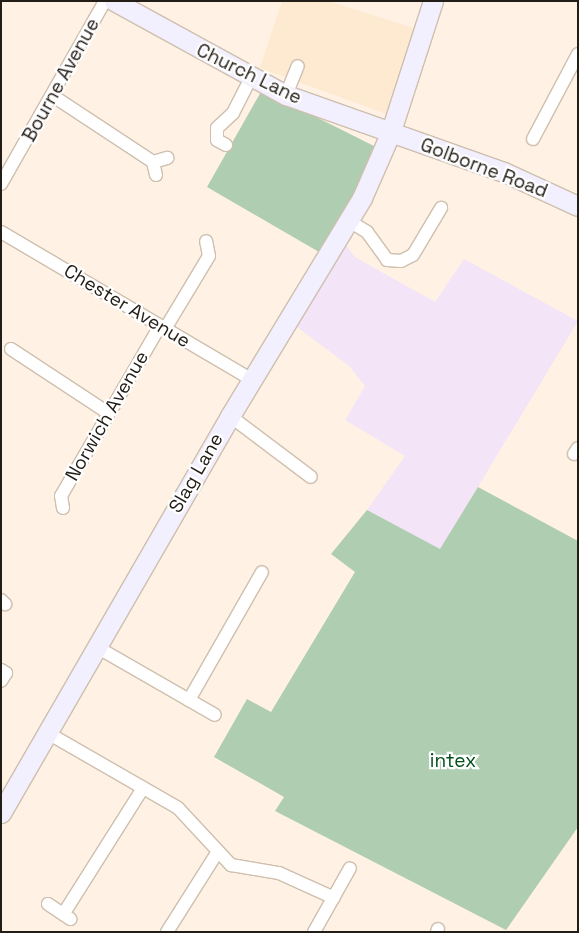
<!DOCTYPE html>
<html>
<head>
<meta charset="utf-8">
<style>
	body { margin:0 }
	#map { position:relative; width:579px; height:933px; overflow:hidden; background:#fff2e4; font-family:"Space Grotesk",sans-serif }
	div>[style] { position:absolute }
	.built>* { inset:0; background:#fee9d1 }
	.education>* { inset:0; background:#f4e4f7 }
	.green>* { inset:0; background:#afcdb1 }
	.roads { filter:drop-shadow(1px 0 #cebfae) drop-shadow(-1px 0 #cebfae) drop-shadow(0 1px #cebfae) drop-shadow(0 -1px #cebfae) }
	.street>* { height:12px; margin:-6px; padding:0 6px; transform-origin:6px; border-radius:6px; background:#fff }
	.secondary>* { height:19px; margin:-9.5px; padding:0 9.5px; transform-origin:9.5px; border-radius:9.5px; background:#f2effe }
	span { translate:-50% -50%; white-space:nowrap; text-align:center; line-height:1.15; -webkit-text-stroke:4.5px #fff; paint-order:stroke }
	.street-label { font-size:19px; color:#231d17 }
	.park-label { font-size:19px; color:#024e18 }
	.frame { position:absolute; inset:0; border:2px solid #231d17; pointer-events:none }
</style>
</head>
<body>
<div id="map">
	<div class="built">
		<i style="clip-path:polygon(282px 1px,328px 1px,414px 28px,386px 114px,260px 68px)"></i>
	</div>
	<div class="education">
		<i style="clip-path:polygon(344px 242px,355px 257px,435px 302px,464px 259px,578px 321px,440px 550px,367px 510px,405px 456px,345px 420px,365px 386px,349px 366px,293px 324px)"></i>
	</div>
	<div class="green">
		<i style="clip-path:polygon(262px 90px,376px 147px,358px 195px,319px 252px,207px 187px)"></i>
		<i style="clip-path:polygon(478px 487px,578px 541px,578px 827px,506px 930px,275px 811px,284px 797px,214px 757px,247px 699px,271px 712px,355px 572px,331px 554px,367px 510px,440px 549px)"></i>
	</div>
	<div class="roads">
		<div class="street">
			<i style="left:286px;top:95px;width:31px;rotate:-68deg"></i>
			<i style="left:53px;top:96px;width:120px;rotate:33.4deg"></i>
			<i style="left:533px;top:139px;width:96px;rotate:-62.1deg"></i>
			<i style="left:226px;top:145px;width:10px;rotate:-151deg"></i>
			<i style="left:217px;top:140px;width:12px;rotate:-90deg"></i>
			<i style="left:217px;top:128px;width:22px;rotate:-43deg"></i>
			<i style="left:233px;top:113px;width:39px;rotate:-63deg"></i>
			<i style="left:156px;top:175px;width:13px;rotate:-103deg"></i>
			<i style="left:153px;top:162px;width:15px;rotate:-16deg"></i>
			<i style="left:1px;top:184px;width:210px;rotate:-60.4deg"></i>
			<i style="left:349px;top:221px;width:21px;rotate:31deg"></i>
			<i style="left:367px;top:232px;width:34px;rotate:54deg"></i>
			<i style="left:387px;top:260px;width:14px;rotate:4deg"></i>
			<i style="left:401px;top:261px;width:13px;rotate:-27deg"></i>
			<i style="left:413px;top:255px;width:55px;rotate:-59.2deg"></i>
			<i style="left:1px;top:232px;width:291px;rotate:30.5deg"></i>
			<i style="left:165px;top:329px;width:85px;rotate:-58.9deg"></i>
			<i style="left:209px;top:256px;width:15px;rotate:-101deg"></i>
			<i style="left:11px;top:349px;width:116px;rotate:33.4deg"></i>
			<i style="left:230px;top:416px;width:101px;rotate:37deg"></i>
			<i style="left:574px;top:454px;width:7px;rotate:-56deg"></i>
			<i style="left:63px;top:508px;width:12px;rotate:-99deg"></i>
			<i style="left:61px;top:496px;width:197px;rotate:-59.8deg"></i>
			<i style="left:1px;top:600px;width:6px;rotate:45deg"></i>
			<i style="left:95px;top:646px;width:138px;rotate:29.9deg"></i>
			<i style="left:1px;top:670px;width:6px;rotate:31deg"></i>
			<i style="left:6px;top:673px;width:9px;rotate:122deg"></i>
			<i style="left:189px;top:700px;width:147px;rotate:-60.3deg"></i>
			<i style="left:46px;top:732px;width:152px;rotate:29.9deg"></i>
			<i style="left:178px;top:808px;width:78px;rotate:47.1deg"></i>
			<i style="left:231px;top:865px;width:49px;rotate:9.5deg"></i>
			<i style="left:279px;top:873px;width:60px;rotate:24.4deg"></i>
			<i style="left:48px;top:904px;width:27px;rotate:34deg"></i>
			<i style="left:64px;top:913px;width:148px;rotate:-57.7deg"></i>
			<i style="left:167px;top:932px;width:93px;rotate:-57.7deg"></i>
			<i style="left:314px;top:932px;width:73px;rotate:-60.6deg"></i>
			<i style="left:437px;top:932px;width:3px;rotate:-72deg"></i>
		</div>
		<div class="secondary">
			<i style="left:114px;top:1px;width:196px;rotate:28.7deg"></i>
			<i style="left:286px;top:95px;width:231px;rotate:19.5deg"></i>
			<i style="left:504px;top:172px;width:81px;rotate:24.7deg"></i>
			<i style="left:1px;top:813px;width:458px;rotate:-60deg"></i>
			<i style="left:230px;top:416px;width:255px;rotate:-58.8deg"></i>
			<i style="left:362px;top:198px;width:70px;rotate:-66.4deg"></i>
			<i style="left:390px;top:134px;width:140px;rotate:-72.1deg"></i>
		</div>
	</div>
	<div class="street-label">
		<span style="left:249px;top:74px;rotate:26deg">Church Lane</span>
		<span style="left:61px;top:80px;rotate:-61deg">Bourne Avenue</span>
		<span style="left:484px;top:168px;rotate:21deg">Golborne Road</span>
		<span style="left:127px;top:306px;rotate:31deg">Chester Avenue</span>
		<span style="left:107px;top:416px;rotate:-60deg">Norwich Avenue</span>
		<span style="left:196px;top:473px;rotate:-60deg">Slag Lane</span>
	</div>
	<div class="park-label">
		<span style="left:453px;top:761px">intex</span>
	</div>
	<div class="frame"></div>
</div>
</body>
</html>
